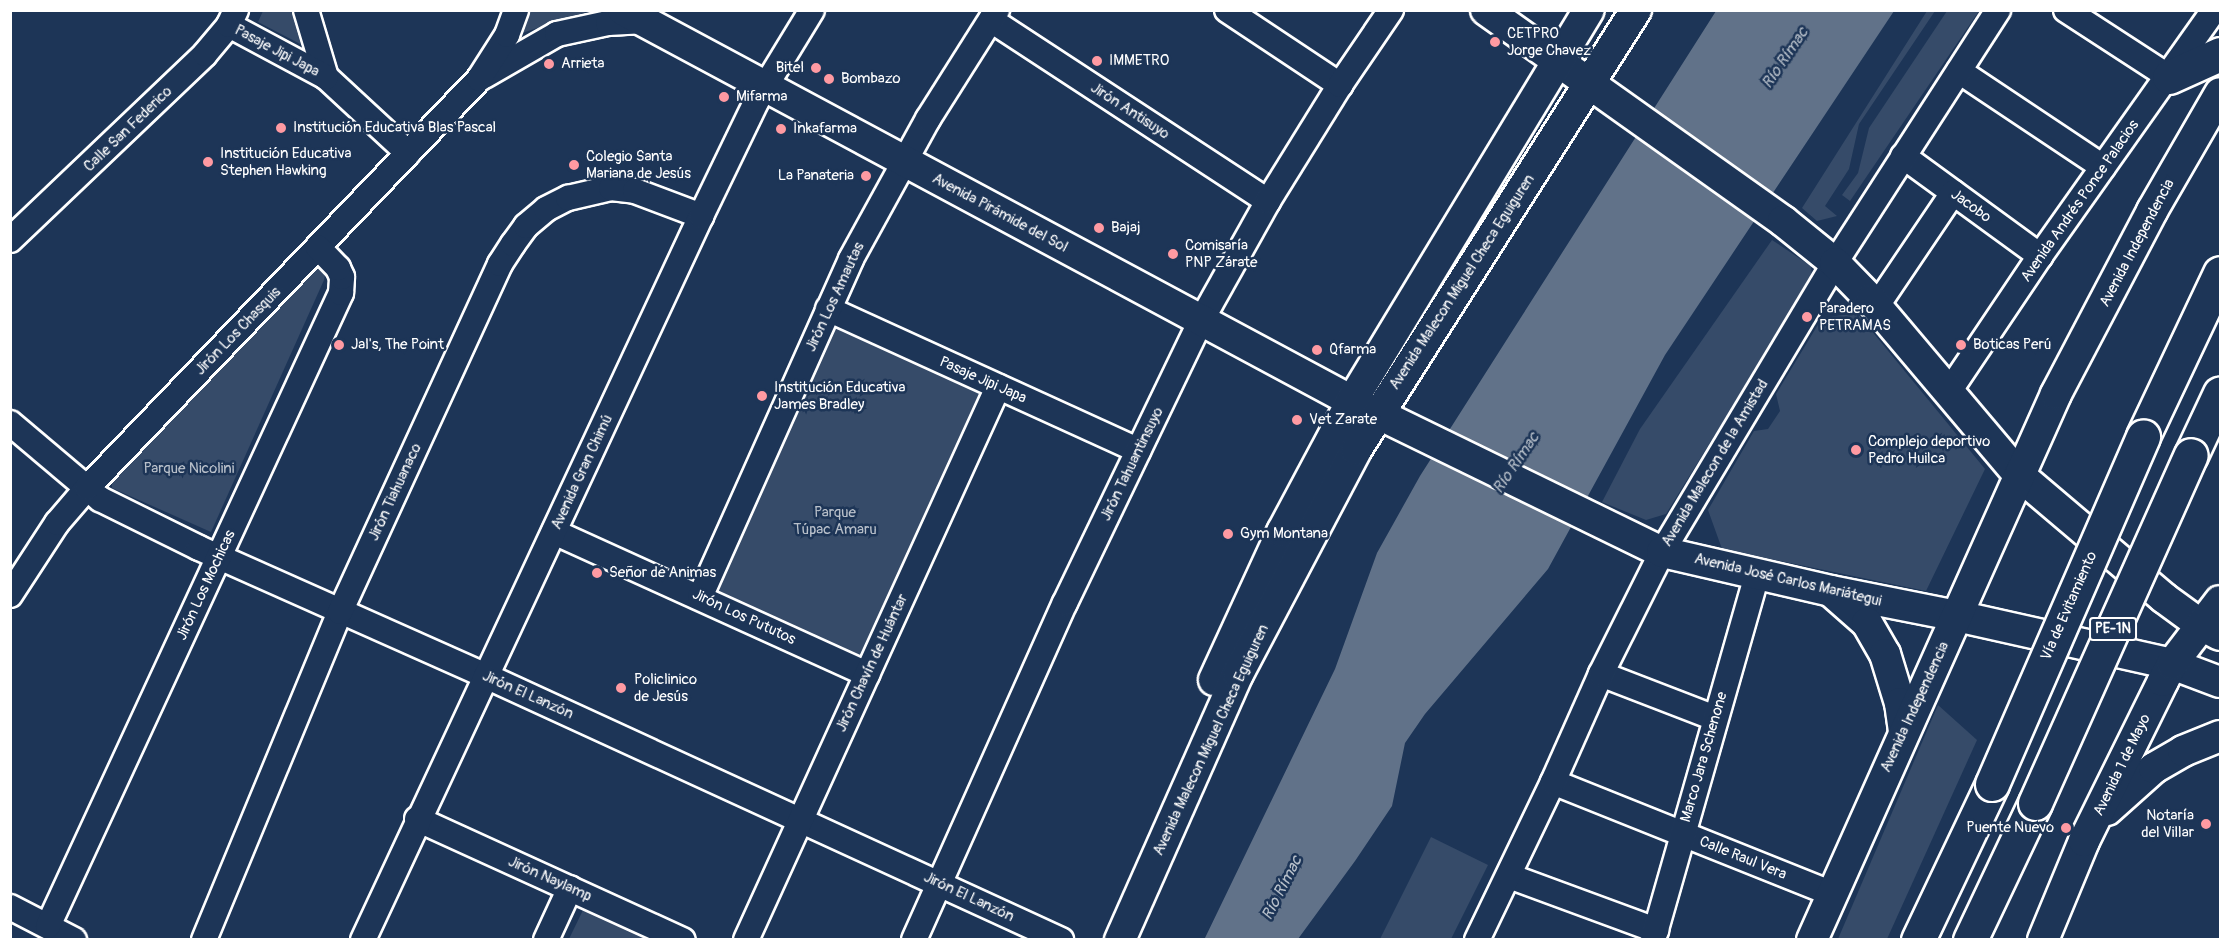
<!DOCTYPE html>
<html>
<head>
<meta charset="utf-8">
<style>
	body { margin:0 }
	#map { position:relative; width:2231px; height:950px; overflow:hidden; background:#1d3557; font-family:Pangolin,sans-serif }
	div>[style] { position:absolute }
	.green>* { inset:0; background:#364b69 }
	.water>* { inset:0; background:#617289 }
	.roads { filter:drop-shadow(2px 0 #fff) drop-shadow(-2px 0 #fff) drop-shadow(0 2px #fff) drop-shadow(0 -2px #fff) }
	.minor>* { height:24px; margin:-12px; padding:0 12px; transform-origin:12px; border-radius:12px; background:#1d3557 }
	.major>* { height:30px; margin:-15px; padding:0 15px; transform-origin:15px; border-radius:15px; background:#1d3557 }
	.highway>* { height:33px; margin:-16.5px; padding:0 16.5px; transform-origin:16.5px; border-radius:16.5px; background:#1d3557 }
	.bridges { filter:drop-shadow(2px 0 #fff) drop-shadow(-2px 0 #fff) drop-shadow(0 2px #fff) drop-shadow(0 -2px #fff) }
	.highway-bridge>* { height:33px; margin:-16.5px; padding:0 16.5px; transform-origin:16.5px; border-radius:16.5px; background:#1d3557 }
	.dots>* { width:16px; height:16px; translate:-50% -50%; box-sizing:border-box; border:3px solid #1d3557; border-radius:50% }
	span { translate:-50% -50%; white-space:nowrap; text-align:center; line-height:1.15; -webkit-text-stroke:5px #1d3557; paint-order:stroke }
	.shield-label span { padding:2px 4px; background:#1d3557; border:2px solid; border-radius:4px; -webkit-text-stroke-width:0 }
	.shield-label { font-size:14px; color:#fff; font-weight:700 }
	.poi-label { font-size:15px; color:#fff }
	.left { translate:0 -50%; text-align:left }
	.right { translate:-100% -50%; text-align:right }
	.street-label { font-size:15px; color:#fff }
	.park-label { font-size:15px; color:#b9c0ca }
	.water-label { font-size:16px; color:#b8c0ca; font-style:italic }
	.frame { position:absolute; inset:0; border:12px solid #fff; pointer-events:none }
</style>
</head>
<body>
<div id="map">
	<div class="green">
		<i style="clip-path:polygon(263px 11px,296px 11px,310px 49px,258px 22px)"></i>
		<i style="clip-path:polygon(520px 11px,589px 11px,516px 35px)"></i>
		<i style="clip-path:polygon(1927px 11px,1935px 11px,1859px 124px,1849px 169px,1825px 206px,1837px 216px,1817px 221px,1802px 208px)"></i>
		<i style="clip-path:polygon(1947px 11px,1979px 11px,1850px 201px,1842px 195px,1858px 173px,1869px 128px)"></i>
		<i style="clip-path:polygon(1772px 240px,1811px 266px,1812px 277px,1666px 514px,1646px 520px,1602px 502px,1640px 429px)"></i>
		<i style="clip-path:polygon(319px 265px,326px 270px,324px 280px,211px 532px,112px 488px,112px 481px,312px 269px)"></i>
		<i style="clip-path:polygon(1857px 313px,1985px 469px,1926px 591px,1722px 549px,1708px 510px,1754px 431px,1768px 429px,1780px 411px,1776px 394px,1822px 318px)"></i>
		<i style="clip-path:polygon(836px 324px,983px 390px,860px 660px,713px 594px)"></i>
		<i style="clip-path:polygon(1938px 705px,1977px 740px,1887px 939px,1838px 939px)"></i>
		<i style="clip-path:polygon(1431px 837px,1488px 865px,1451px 939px,1380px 939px)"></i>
		<i style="clip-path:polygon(584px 908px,650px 939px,569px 939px)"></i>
	</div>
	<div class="water">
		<i style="clip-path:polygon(1716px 11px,1894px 11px,1665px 355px,1548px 569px,1425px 714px,1405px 743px,1392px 806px,1355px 861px,1298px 939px,1204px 940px,1335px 669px,1377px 553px,1420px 476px)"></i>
	</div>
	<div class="roads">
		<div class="minor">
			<i style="left:306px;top:10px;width:70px;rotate:73.4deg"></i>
			<i style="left:326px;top:77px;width:112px;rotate:42.8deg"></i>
			<i style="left:1227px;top:10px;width:136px;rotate:33.6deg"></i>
			<i style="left:2066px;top:10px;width:123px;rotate:33deg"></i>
			<i style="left:991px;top:20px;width:331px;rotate:33.2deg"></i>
			<i style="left:229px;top:25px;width:110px;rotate:28.2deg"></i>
			<i style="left:1959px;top:71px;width:173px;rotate:33.7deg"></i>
			<i style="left:484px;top:76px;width:84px;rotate:-29.9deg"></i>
			<i style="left:557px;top:34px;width:52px;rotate:-12.2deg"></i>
			<i style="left:608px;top:23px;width:33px;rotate:-3deg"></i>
			<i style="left:1903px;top:156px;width:170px;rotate:36.1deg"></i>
			<i style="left:10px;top:240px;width:269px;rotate:-43.6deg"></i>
			<i style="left:205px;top:54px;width:38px;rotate:-50deg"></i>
			<i style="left:229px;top:25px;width:17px;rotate:-65deg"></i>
			<i style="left:1876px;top:307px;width:138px;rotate:-56deg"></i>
			<i style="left:828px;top:309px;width:341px;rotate:24.5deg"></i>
			<i style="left:1948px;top:393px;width:165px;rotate:-56.1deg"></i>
			<i style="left:2040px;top:256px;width:301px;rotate:-54.7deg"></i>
			<i style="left:10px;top:423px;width:118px;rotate:40.2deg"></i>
			<i style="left:100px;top:499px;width:110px;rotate:26.3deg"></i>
			<i style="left:199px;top:548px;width:314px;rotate:24deg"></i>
			<i style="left:486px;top:676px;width:633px;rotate:24.66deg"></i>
			<i style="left:554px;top:532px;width:344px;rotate:24.4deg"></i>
			<i style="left:10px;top:595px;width:86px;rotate:-56.9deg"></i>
			<i style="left:57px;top:523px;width:46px;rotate:-49.4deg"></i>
			<i style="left:87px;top:488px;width:567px;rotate:-46.22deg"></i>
			<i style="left:479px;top:79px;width:52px;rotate:-57.5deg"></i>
			<i style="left:507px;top:35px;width:27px;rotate:-70deg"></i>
			<i style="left:700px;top:597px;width:370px;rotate:-65.9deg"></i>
			<i style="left:851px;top:259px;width:160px;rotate:-61.2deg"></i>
			<i style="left:928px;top:119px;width:129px;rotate:-57.7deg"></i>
			<i style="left:1601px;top:674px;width:122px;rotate:21.1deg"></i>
			<i style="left:1553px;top:782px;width:299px;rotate:21.8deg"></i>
			<i style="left:417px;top:819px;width:292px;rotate:24.5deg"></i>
			<i style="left:1509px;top:876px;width:157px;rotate:20.2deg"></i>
			<i style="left:10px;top:907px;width:72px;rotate:27.3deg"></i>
			<i style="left:48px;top:926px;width:698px;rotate:-65.16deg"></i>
			<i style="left:341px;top:293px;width:16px;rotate:-86deg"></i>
			<i style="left:342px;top:277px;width:10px;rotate:-114deg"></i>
			<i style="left:338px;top:268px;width:29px;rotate:-134deg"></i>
			<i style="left:204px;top:940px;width:355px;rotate:-67.5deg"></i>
			<i style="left:340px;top:612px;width:383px;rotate:-65.3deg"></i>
			<i style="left:500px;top:264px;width:24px;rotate:-57deg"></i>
			<i style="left:513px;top:244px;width:22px;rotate:-54deg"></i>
			<i style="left:526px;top:226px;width:26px;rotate:-40deg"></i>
			<i style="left:546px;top:209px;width:25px;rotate:-27deg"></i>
			<i style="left:568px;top:198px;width:44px;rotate:-13.1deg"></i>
			<i style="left:611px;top:188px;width:24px;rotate:7deg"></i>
			<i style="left:635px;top:191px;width:71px;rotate:20.7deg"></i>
			<i style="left:363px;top:940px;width:799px;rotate:-64.97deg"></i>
			<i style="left:701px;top:216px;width:129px;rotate:-64.2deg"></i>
			<i style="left:757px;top:100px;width:105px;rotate:-58.6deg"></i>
			<i style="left:546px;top:940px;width:57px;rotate:-65.2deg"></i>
			<i style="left:746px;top:940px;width:608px;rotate:-65.5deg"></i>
			<i style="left:914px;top:940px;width:369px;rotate:-65.9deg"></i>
			<i style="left:1065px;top:603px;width:313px;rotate:-64.3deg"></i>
			<i style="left:1201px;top:321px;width:137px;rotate:-60.8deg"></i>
			<i style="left:1268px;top:201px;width:137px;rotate:-58.2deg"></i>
			<i style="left:1340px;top:85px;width:91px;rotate:-55.8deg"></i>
			<i style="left:1477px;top:940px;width:175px;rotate:-64.3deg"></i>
			<i style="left:1553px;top:782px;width:118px;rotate:-66deg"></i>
			<i style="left:1601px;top:674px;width:136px;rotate:-63.4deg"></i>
			<i style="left:1662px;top:552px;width:337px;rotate:-59.1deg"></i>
			<i style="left:1835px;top:263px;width:301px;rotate:-57.2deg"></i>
			<i style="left:1653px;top:940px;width:380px;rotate:-74.1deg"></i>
		</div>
		<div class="major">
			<i style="left:623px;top:10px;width:827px;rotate:28.21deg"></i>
			<i style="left:1352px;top:401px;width:345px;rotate:26deg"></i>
			<i style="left:1662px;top:552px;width:173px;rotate:13deg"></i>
			<i style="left:1831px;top:591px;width:128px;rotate:11.2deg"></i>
			<i style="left:1957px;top:616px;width:220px;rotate:12.6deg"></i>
			<i style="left:2172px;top:664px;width:51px;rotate:20.6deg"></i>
			<i style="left:1486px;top:10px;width:364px;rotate:35.4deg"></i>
			<i style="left:1783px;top:221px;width:67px;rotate:38.9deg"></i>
			<i style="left:1835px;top:263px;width:52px;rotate:45.8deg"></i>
			<i style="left:1871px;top:300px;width:229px;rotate:49.8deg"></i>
			<i style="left:2019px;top:475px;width:190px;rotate:40.3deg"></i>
			<i style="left:2164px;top:598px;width:46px;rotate:36.1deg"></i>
			<i style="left:2201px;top:625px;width:21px;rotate:28deg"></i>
			<i style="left:1833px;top:593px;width:45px;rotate:41.4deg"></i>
			<i style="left:1867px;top:623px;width:36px;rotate:60deg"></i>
			<i style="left:1885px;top:654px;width:51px;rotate:73deg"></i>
			<i style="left:1900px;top:703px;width:28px;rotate:82deg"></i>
			<i style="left:1214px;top:680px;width:163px;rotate:-65.3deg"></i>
			<i style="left:1282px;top:532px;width:149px;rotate:-61.9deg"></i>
			<i style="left:1352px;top:401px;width:457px;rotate:-58.8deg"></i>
			<i style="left:2107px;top:810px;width:63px;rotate:-41.8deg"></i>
			<i style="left:2154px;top:768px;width:34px;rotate:-30deg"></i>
			<i style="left:2183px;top:751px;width:40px;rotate:-22deg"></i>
			<i style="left:1120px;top:940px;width:291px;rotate:-66.1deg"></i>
			<i style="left:1238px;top:674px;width:253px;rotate:-62.2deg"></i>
			<i style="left:1356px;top:450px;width:522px;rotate:-57.53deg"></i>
			<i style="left:1812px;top:940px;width:598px;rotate:-65.92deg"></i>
			<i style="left:2056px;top:394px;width:207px;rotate:-62.3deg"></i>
			<i style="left:2152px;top:211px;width:136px;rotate:-60deg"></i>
			<i style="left:2043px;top:940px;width:107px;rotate:-67.5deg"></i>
			<i style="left:2084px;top:841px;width:178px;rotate:-63.7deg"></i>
			<i style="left:2163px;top:681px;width:19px;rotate:-62deg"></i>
			<i style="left:2172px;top:664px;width:79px;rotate:-52.7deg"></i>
		</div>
		<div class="highway">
			<i style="left:2169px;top:77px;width:56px;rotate:-24.3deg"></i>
			<i style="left:2143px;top:436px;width:180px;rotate:-64.7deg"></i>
			<i style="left:2191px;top:455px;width:68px;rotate:-64.9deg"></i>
			<i style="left:1918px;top:940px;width:173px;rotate:-64.6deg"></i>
			<i style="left:1970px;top:940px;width:152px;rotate:-64.6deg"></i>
		</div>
	</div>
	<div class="bridges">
		<div class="highway-bridge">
			<i style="left:1992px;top:784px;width:379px;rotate:-66.5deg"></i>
			<i style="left:2035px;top:803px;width:381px;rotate:-65.9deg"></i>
		</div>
	</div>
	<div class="dots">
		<i style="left:1495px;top:42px;background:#ff9aa2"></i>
		<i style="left:1097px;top:61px;background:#ff9aa2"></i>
		<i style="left:549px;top:64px;background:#ff9aa2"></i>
		<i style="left:816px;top:68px;background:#ff9aa2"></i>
		<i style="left:829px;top:79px;background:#ff9aa2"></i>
		<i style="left:724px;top:97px;background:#ff9aa2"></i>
		<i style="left:281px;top:128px;background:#ff9aa2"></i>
		<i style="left:781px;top:129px;background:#ff9aa2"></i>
		<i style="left:208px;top:162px;background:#ff9aa2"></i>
		<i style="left:574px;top:165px;background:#ff9aa2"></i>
		<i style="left:866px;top:176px;background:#ff9aa2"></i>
		<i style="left:1099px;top:228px;background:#ff9aa2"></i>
		<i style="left:1173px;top:254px;background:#ff9aa2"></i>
		<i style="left:1807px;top:317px;background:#ff9aa2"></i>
		<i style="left:339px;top:345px;background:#ff9aa2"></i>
		<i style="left:1961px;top:345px;background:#ff9aa2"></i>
		<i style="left:1317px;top:350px;background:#ff9aa2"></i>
		<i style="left:762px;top:396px;background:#ff9aa2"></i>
		<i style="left:1297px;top:420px;background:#ff9aa2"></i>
		<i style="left:1856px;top:450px;background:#ff9aa2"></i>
		<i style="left:1228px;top:534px;background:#ff9aa2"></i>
		<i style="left:597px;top:573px;background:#ff9aa2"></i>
		<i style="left:621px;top:688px;background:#ff9aa2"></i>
		<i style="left:2206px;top:824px;background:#ff9aa2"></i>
		<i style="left:2066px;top:828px;background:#ff9aa2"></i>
	</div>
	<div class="shield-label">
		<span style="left:2113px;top:629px">PE-1N</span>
	</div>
	<div class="poi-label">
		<span class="left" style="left:1507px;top:42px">CETPRO<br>Jorge Chavez</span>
		<span class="left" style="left:1109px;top:61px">IMMETRO</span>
		<span class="left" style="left:561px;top:64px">Arrieta</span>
		<span class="right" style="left:804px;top:68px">Bitel</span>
		<span class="left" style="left:841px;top:79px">Bombazo</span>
		<span class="left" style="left:736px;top:97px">Mifarma</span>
		<span class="left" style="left:293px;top:128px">Institución Educativa Blas Pascal</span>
		<span class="left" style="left:793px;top:129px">Inkafarma</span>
		<span class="left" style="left:220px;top:162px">Institución Educativa<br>Stephen Hawking</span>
		<span class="left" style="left:586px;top:165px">Colegio Santa<br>Mariana de Jesús</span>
		<span class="right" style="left:854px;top:176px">La Panateria</span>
		<span class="left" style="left:1111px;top:228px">Bajaj</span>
		<span class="left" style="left:1185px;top:254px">Comisaría<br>PNP Zárate</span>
		<span class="left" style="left:1819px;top:317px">Paradero<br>PETRAMAS</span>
		<span class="left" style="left:351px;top:345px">Jal's, The Point</span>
		<span class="left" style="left:1973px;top:345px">Boticas Perú</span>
		<span class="left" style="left:1329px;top:350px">Qfarma</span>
		<span class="left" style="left:774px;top:396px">Institución Educativa<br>James Bradley</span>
		<span class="left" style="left:1309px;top:420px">Vet Zarate</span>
		<span class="left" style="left:1868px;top:450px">Complejo deportivo<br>Pedro Huilca</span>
		<span class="left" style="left:1240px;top:534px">Gym Montana</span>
		<span class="left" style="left:609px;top:573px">Señor de Animas</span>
		<span class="left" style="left:634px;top:688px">Policlinico<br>de Jesús</span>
		<span class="right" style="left:2194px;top:824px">Notaría<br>del Villar</span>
		<span class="right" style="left:2054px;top:828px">Puente Nuevo</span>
	</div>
	<div class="street-label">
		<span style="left:277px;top:51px;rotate:28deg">Pasaje Jipi Japa</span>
		<span style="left:1130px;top:111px;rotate:33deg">Jirón Antisuyo</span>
		<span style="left:128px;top:129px;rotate:-44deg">Calle San Federico</span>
		<span style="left:2080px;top:201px;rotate:-55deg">Avenida Andrés Ponce Palacios</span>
		<span style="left:1971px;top:206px;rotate:36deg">Jacobo</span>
		<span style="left:1000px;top:213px;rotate:28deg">Avenida Pirámide del Sol</span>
		<span style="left:2137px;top:243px;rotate:-62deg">Avenida Independencia</span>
		<span style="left:1462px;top:282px;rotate:-57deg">Avenida Malecon Miguel Checa Eguiguren</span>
		<span style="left:835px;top:297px;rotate:-65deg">Jirón Los Amautas</span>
		<span style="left:238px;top:331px;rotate:-46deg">Jirón Los Chasquis</span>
		<span style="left:983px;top:380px;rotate:24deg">Pasaje Jipi Japa</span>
		<span style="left:1715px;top:463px;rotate:-59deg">Avenida Malecon de la Amistad</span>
		<span style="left:1132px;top:464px;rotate:-64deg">Jirón Tahuantinsuyo</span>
		<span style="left:582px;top:472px;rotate:-65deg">Avenida Gran Chimú</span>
		<span style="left:395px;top:492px;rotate:-65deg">Jirón Tiahuanaco</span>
		<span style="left:1788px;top:580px;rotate:13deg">Avenida José Carlos Mariátegui</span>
		<span style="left:206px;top:585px;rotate:-65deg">Jirón Los Mochicas</span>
		<span style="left:2069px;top:606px;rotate:-66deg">Vía de Evitamiento</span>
		<span style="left:744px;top:617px;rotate:25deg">Jirón Los Pututos</span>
		<span style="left:872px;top:663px;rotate:-65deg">Jirón Chavín de Huántar</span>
		<span style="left:528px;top:695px;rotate:24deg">Jirón El Lanzón</span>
		<span style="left:1915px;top:707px;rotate:-65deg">Avenida Independencia</span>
		<span style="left:1211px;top:740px;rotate:-65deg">Avenida Malecon Miguel Checa Eguiguren</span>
		<span style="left:1704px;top:757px;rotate:-74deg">Marco Jara Schenone</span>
		<span style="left:2122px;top:765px;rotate:-64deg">Avenida 1 de Mayo</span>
		<span style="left:1743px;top:858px;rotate:22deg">Calle Raul Vera</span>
		<span style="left:550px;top:879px;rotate:24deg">Jirón Naylamp</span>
		<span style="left:969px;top:897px;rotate:25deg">Jirón El Lanzón</span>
	</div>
	<div class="park-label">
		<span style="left:189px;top:469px">Parque Nicolini</span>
		<span style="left:835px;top:521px">Parque<br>Túpac Amaru</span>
	</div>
	<div class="water-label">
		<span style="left:1785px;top:58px;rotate:-56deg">Río Rímac</span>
		<span style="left:1516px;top:463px;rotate:-56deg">Río Rímac</span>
		<span style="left:1282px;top:888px;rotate:-63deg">Río Rímac</span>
	</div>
	<div class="frame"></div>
</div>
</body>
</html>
